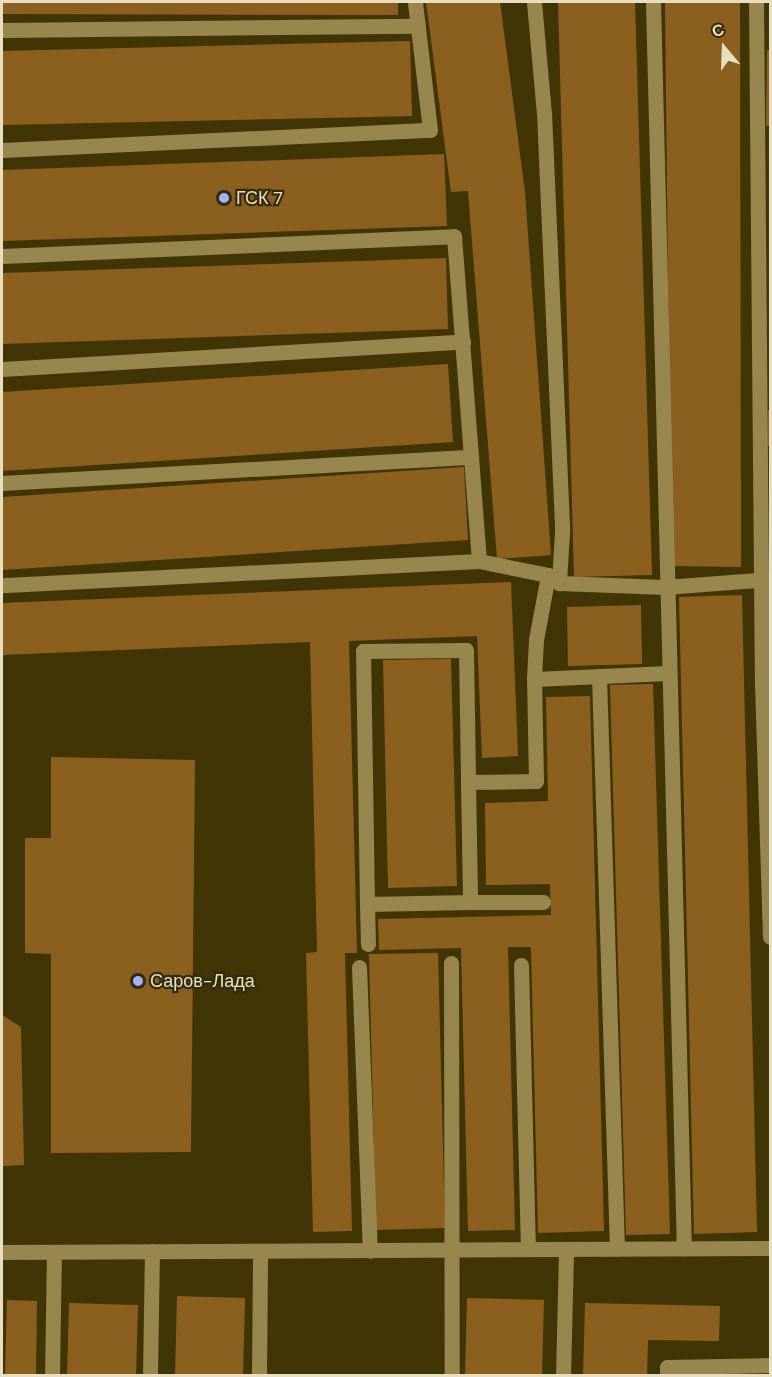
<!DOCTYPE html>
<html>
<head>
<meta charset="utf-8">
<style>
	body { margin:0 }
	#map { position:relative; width:772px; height:1377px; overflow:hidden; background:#413506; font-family:"DM Sans",sans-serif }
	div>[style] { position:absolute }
	.building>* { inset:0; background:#8b601e }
	.minor>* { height:15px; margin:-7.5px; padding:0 7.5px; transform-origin:7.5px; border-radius:7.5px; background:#97864d }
	.dots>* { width:16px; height:16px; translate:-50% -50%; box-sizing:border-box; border:3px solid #342b0d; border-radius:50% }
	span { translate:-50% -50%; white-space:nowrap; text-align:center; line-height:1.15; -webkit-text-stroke:4.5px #342b0d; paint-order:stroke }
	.poi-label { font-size:18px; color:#e8dfc2 }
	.left { translate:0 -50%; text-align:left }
	.frame { position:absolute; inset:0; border:3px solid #e8dfc2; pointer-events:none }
	.north { position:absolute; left:694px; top:18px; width:60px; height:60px; -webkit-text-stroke:4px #342b0d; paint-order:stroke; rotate:341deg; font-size:16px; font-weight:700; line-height:24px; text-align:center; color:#e8dfc2 }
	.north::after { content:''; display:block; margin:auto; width:21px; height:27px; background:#e8dfc2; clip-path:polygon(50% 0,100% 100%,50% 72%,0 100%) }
</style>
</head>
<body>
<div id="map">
	<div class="building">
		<i style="clip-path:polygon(2px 2px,398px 2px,398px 15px,2px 14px)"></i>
		<i style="clip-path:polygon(426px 2px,500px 2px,525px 192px,551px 555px,497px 559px,468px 191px,451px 192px)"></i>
		<i style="clip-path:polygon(558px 2px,635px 2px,652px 575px,574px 577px)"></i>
		<i style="clip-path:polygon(665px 2px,740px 2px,741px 567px,671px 566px)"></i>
		<i style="clip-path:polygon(410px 41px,412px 116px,2px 125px,2px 51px)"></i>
		<i style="clip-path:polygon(767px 50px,770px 50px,770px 126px,766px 126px)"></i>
		<i style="clip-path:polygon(444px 154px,447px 226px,2px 241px,2px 170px)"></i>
		<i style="clip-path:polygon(446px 258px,448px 329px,2px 344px,2px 273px)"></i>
		<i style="clip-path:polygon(448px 364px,453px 442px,2px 471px,2px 392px)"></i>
		<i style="clip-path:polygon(768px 410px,770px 410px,770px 446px,768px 446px)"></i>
		<i style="clip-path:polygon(464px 467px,468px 540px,2px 570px,2px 497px)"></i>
		<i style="clip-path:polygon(511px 582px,518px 756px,482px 758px,477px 636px,349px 641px,357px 953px,345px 953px,352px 1231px,313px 1232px,306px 953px,317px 952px,310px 642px,2px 655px,2px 603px)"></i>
		<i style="clip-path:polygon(742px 595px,757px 1232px,694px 1234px,679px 597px)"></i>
		<i style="clip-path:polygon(641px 605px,642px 664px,568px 666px,567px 607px)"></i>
		<i style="clip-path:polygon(451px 659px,457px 886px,388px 888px,383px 660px)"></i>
		<i style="clip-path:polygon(653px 684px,670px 1234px,626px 1235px,610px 685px)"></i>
		<i style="clip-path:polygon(590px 696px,604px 1231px,538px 1233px,531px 947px,508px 947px,515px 1230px,468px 1231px,461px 948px,379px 950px,378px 919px,551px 915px,550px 884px,486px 885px,485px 803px,548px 801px,546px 697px)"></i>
		<i style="clip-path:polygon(51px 757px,195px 760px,191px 1152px,51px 1153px,51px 954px,25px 953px,25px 838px,51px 838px)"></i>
		<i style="clip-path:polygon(438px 953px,445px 1228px,376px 1230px,369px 954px)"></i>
		<i style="clip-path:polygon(2px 1015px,21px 1027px,24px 1165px,2px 1166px)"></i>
		<i style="clip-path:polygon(177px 1296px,245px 1298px,243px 1376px,175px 1376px)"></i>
		<i style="clip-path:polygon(467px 1298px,544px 1300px,542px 1376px,465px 1376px)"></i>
		<i style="clip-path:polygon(7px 1300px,37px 1301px,36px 1376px,5px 1376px)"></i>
		<i style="clip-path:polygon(69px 1303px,138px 1305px,136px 1376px,67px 1376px)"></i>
		<i style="clip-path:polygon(585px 1303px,720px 1306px,719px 1341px,648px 1340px,647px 1376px,583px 1376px)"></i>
	</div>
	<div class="minor">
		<i style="left:534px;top:2px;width:111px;rotate:84.9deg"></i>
		<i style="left:544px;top:113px;width:419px;rotate:87.5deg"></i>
		<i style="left:562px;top:532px;width:51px;rotate:93.4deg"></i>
		<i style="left:653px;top:2px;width:1247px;rotate:88.58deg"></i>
		<i style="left:756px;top:2px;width:681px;rotate:89.5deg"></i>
		<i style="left:762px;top:683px;width:254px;rotate:88.2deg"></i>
		<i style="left:2px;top:30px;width:416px;rotate:-0.6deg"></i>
		<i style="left:2px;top:150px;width:428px;rotate:-2.7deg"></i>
		<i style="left:430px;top:130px;width:129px;rotate:-96.7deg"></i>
		<i style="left:2px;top:256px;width:452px;rotate:-2.5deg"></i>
		<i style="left:454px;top:236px;width:326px;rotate:85.6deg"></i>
		<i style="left:479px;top:561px;width:478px;rotate:177.1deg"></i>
		<i style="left:2px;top:369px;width:462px;rotate:-3.4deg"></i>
		<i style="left:2px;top:483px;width:470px;rotate:-3.2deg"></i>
		<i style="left:479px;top:561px;width:70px;rotate:11.5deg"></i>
		<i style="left:548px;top:575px;width:14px;rotate:36deg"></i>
		<i style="left:559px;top:583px;width:106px;rotate:2.2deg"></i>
		<i style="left:665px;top:587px;width:105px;rotate:-4.4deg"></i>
		<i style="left:548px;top:575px;width:66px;rotate:100.5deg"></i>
		<i style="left:536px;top:640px;width:39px;rotate:93deg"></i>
		<i style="left:534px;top:679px;width:134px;rotate:-2.6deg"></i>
		<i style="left:599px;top:676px;width:573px;rotate:88.2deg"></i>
		<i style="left:468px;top:782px;width:120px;rotate:89deg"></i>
		<i style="left:470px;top:902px;width:103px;rotate:178.9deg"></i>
		<i style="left:367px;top:904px;width:253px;rotate:-90.9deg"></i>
		<i style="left:363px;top:651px;width:103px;rotate:-0.6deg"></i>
		<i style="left:466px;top:650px;width:132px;rotate:89.1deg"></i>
		<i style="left:468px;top:782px;width:68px;rotate:-0.8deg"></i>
		<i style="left:536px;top:781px;width:102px;rotate:-91.1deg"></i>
		<i style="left:470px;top:902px;width:73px"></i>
		<i style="left:367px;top:904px;width:40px;rotate:88.6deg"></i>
		<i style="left:451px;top:963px;width:413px;rotate:89.9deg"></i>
		<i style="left:521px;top:965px;width:284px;rotate:88.6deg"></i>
		<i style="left:359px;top:967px;width:284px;rotate:87.8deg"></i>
		<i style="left:2px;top:1252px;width:768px;rotate:-0.3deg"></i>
		<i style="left:52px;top:1376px;width:124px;rotate:-89.1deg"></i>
		<i style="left:150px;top:1376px;width:125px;rotate:-89.1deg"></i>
		<i style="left:259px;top:1376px;width:125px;rotate:-89.5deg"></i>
		<i style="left:563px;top:1376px;width:127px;rotate:-88.6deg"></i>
		<i style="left:667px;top:1376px;width:9px;rotate:-90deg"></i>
		<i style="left:667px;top:1367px;width:103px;rotate:-1.1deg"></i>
	</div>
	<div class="dots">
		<i style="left:224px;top:198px;background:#a1b3fd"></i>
		<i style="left:138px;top:981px;background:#a1b3fd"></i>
	</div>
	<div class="poi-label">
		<span class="left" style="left:236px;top:198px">ГСК 7</span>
		<span class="left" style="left:150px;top:981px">Саров-Лада</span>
	</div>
	<div class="frame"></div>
	<div class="north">С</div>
</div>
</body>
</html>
